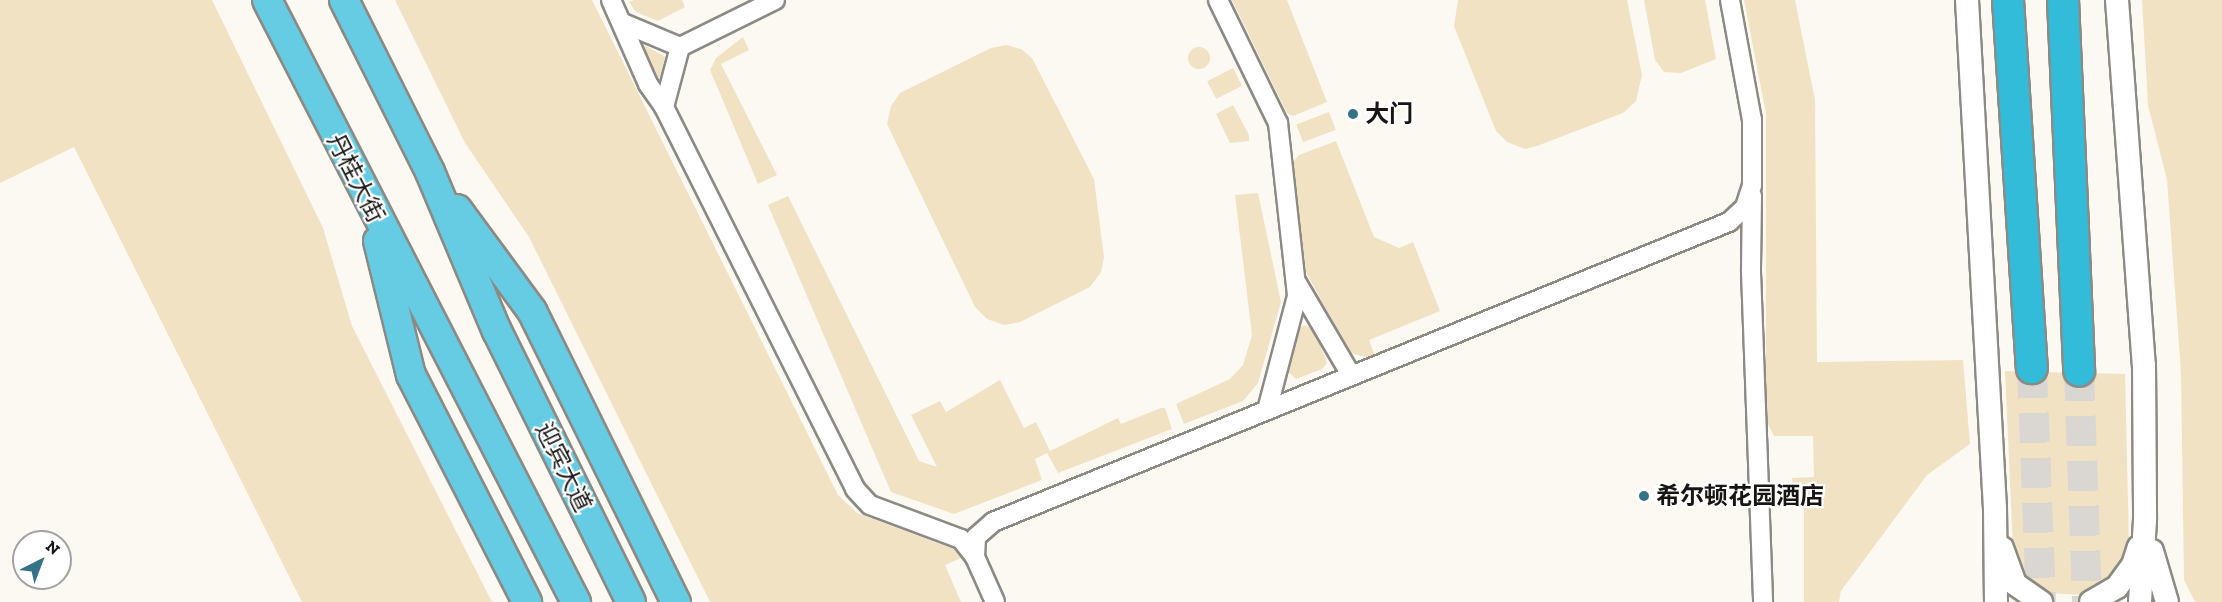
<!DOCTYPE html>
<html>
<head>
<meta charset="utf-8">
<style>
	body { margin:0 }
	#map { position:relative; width:2222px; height:602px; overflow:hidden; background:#fcf9f3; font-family:"Zilla Slab","Noto Sans SC",serif }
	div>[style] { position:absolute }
	.green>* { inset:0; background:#f1e2c4; transform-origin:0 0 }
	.round { border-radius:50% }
	.trunk-tunnel>* { height:30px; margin-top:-15px; transform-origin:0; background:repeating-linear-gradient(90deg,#dad7d2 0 30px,transparent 0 45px) }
	.roads { filter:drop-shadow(2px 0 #8c8a84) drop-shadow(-2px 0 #8c8a84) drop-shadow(0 2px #8c8a84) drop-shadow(0 -2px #8c8a84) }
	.minor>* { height:18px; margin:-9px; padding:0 9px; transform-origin:9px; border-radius:9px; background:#fff }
	.tertiary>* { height:22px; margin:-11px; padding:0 11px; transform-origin:11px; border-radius:11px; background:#fff }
	.primary>* { height:28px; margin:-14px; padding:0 14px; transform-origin:14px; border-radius:14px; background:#66cce3 }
	.trunk>* { height:30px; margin:-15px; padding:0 15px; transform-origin:15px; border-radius:15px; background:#33bbda }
	.dots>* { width:16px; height:16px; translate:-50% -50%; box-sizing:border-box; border:3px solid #fff; border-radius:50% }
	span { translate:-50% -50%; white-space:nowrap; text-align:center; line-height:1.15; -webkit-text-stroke:4.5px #fff; paint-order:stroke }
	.poi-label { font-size:24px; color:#171614; font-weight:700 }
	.left { translate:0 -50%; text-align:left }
	.street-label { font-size:24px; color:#171614 }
	.north { position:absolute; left:12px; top:530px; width:60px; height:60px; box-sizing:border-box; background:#fff; border:2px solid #a2a2a1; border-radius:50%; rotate:42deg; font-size:16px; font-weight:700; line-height:24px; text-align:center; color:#171614 }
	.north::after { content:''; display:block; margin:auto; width:21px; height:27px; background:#337287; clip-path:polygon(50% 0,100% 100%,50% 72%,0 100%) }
</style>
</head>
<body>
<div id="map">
	<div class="green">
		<i style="clip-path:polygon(0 0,212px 0,323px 228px,352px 326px,492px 602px,302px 602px,74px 147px,0 183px)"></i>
		<i style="clip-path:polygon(395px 0,592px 0,838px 495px,857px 513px,956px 550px,961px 558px,945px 565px,961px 602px,710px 602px,529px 237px,465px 143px)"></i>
		<i style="clip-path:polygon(634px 0,682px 0,685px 7px,658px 21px,636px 12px,629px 2px)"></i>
		<i style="clip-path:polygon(1232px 0,1287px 0,1327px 102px,1293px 116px,1287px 113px)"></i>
		<i style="clip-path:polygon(1458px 0,1627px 0,1642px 75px,1636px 101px,1623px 113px,1537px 146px,1525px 149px,1507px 142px,1496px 131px,1454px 26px)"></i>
		<i style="clip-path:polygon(1644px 0,1705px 0,1716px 59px,1681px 73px,1664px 72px,1655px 60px)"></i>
		<i style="clip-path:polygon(1744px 0,1795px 0,1815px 100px,1817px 362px,1963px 360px,1970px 444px,1927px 475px,1841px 591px,1839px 602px,1804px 602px,1804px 497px,1775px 494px,1793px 493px,1792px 478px,1814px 477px,1813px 436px,1774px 436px,1766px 420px,1766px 114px)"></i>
		<i style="clip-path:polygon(2142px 0,2222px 0,2222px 602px,2195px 602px,2184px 580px,2181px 373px,2167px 180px,2148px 105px)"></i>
		<i style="clip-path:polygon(743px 37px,749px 50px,721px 64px,777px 175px,758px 184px,710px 70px,716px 58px)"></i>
		<i style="clip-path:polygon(1006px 45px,1021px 49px,1032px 58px,1094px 179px,1104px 257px,1101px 272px,1090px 287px,1020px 322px,1004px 325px,987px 319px,975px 307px,887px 124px,891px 106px,900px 93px,991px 48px)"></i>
		<i style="clip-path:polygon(646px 46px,665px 57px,660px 77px,655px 78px,642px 49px)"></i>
		<i class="round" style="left:1188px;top:47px;width:22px;height:22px"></i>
		<i style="left:1233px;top:68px;width:20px;height:29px;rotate:63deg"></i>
		<i style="clip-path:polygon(1233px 105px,1249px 135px,1249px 141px,1230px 143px,1216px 114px)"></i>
		<i style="left:1329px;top:112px;width:19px;height:35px;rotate:69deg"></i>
		<i style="clip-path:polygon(1336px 141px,1374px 237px,1399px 248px,1413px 242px,1440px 311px,1369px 340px,1375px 356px,1367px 357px,1353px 354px,1346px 346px,1306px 272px,1293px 162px,1299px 155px)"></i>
		<i style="clip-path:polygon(1258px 193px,1281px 302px,1258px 383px,1243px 401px,1184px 424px,1176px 404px,1230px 379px,1243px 365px,1252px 335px,1235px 195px)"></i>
		<i style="clip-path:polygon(788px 196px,919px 461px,937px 467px,911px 415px,940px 401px,946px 412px,1000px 380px,1024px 428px,1036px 422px,1050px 451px,1118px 418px,1121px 424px,1161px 408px,1165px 408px,1172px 429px,1058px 473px,1047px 453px,1035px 459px,1042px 480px,954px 514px,891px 492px,768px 205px)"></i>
		<i style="clip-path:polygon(1304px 325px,1314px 329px,1327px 363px,1322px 369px,1296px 379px,1286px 370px,1296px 331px)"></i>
		<i style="clip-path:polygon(2005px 371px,2125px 374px,2129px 545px,2125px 559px,2107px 583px,2083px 595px,2046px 593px,2018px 568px,2013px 549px)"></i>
	</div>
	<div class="trunk-tunnel">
		<i style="left:2032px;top:368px;width:234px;rotate:87.8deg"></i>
		<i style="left:2079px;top:371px;width:231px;rotate:88deg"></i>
	</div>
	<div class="roads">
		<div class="minor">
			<i style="left:611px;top:0;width:92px;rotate:66.2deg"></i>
			<i style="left:648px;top:84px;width:28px;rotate:55deg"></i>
			<i style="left:664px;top:107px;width:427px;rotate:63.4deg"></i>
			<i style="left:855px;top:489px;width:22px;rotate:47deg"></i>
			<i style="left:870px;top:505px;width:97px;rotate:20.5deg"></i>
			<i style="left:961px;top:539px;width:23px;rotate:52deg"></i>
			<i style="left:975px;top:557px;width:49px;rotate:66deg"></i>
			<i style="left:1218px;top:0;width:137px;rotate:64deg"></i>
			<i style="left:1278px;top:123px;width:174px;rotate:83.7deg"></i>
			<i style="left:1297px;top:296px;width:118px;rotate:104.7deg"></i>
			<i style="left:623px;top:23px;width:62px;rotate:22.8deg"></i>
			<i style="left:680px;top:47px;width:106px;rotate:-26.3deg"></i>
			<i style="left:664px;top:107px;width:62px;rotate:-75.1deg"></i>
			<i style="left:1752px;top:196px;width:76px;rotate:90.8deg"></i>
			<i style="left:1751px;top:272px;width:330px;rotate:87.9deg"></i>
			<i style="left:1297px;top:283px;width:107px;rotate:59.6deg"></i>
			<i style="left:975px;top:557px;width:20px;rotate:-87deg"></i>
			<i style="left:976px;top:537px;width:23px;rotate:-41deg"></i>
			<i style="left:993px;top:522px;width:795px;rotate:-22.18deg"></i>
			<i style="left:1729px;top:222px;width:22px;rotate:-43deg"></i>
			<i style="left:1745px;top:207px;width:23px;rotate:-72deg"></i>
			<i style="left:1752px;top:185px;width:65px;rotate:-90deg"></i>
			<i style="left:1752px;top:120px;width:122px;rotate:-100.4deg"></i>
		</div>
		<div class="tertiary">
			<i style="left:1967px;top:0;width:509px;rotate:86.85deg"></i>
			<i style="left:1995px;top:508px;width:94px;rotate:89.4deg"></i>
			<i style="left:2117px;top:0;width:366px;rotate:85.8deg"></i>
			<i style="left:2144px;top:365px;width:155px;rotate:89.6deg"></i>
			<i style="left:2145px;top:520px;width:82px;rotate:93.5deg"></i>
			<i style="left:2002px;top:548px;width:38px;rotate:70deg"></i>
			<i style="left:2015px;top:584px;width:32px;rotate:35deg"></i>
			<i style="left:2152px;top:551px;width:53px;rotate:73.6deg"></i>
			<i style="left:2091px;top:602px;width:30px;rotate:-30deg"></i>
			<i style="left:2117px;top:587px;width:27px;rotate:-54deg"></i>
			<i style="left:2133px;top:565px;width:19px;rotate:-72deg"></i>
		</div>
		<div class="primary">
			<i style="left:267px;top:0;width:677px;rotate:62.83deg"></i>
			<i style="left:344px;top:0;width:192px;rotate:63.4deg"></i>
			<i style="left:430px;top:172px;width:173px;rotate:67.2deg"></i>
			<i style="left:497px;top:331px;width:302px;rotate:63.7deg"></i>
			<i style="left:457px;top:209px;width:127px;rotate:53.7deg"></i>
			<i style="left:532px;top:311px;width:325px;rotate:63.7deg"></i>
			<i style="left:378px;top:241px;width:138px;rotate:76.2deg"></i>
			<i style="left:411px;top:375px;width:255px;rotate:62.9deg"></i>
		</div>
		<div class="trunk">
			<i style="left:2008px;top:0;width:369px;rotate:86.3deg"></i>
			<i style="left:2063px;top:0;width:371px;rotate:87.5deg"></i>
		</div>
	</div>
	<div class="dots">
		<i style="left:1353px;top:114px;background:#337287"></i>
		<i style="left:1644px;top:496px;background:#337287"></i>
	</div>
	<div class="poi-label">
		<span class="left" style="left:1365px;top:114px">大门</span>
		<span class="left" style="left:1656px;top:496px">希尔顿花园酒店</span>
	</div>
	<div class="street-label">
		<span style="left:356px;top:178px;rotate:63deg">丹桂大街</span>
		<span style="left:564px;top:467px;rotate:64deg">迎宾大道</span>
	</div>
	<div class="north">N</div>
</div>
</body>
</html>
